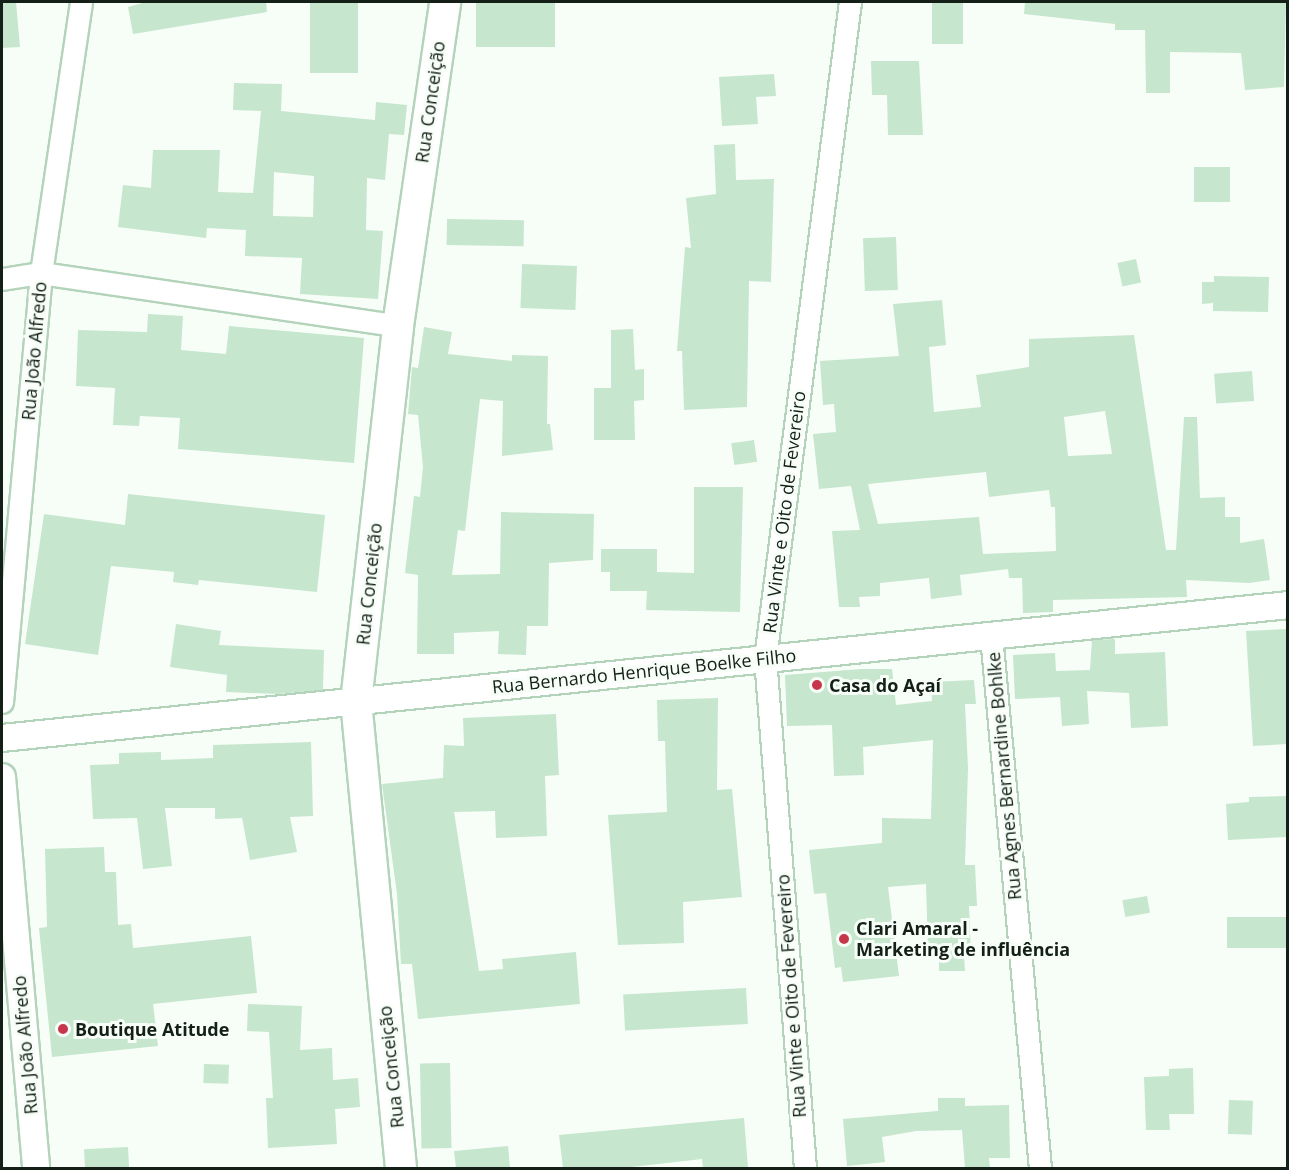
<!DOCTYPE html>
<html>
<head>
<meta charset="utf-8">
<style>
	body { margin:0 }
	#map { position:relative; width:1289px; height:1170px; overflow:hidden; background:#f7fef8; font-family:"Open Sans",sans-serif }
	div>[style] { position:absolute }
	.building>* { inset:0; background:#c6e6cd; transform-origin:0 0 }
	.roads { filter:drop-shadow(2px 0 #b3d3ba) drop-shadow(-2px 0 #b3d3ba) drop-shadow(0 2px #b3d3ba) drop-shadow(0 -2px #b3d3ba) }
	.minor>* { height:21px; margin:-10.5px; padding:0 10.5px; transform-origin:10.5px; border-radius:10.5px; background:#fff }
	.tertiary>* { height:26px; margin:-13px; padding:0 13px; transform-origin:13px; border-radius:13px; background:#fff }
	.secondary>* { height:30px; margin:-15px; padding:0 15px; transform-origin:15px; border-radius:15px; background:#fff }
	.dots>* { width:16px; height:16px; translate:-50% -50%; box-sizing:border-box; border:3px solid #f7fef8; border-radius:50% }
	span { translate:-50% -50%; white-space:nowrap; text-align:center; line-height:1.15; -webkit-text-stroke:6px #f7fef8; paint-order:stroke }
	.street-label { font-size:18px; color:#142017 }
	.poi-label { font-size:18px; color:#142017; font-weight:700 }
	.left { translate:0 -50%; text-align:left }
	.frame { position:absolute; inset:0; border:3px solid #142017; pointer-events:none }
</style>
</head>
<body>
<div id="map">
	<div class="building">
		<i style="clip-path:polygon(2px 2px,16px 2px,20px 47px,2px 48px)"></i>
		<i style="clip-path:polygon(146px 2px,266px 2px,267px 12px,133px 34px,128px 7px)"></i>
		<i style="left:310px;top:2px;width:48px;height:71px"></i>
		<i style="left:476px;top:2px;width:79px;height:45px"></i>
		<i style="left:932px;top:2px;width:31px;height:42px"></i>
		<i style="clip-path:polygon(1025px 2px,1286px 2px,1284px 87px,1245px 90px,1241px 53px,1170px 52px,1170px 93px,1146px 93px,1145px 30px,1115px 30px,1115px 24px,1024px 14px)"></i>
		<i style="clip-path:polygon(871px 61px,919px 61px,923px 135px,888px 135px,887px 95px,872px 95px)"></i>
		<i style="clip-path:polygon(774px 74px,776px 96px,756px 97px,758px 124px,722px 126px,719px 77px)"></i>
		<i style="clip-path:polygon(evenodd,234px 83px,282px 84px,281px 111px,375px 120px,376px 102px,407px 105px,404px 135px,389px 134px,385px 180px,367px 178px,366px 230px,383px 231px,378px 299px,300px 294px,302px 258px,245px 256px,246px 230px,207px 228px,206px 238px,118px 227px,123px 185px,151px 188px,153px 150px,220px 150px,218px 192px,253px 193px,261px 111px,233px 110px,234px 83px,274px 172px,314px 176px,313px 217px,273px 216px,274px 172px)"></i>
		<i style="clip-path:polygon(735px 144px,736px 180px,774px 179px,771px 282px,749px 281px,747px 407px,684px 410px,682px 351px,677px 351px,685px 247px,691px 248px,686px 198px,716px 194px,714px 145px)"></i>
		<i style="left:1194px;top:167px;width:36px;height:35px"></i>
		<i style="left:447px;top:219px;width:77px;height:26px;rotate:1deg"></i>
		<i style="left:896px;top:237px;width:53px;height:33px;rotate:88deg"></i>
		<i style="left:1136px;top:259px;width:24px;height:19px;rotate:78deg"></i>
		<i style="left:522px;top:264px;width:55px;height:44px;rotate:2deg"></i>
		<i style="clip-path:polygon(1214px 276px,1269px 277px,1268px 312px,1213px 311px,1213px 303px,1202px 304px,1202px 282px,1214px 282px)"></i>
		<i style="clip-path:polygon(evenodd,942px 300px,946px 345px,929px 347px,934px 412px,981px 407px,976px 375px,1029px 367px,1029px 339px,1134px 335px,1166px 550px,1176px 550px,1184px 417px,1197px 417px,1200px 498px,1225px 497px,1225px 517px,1240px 517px,1240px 543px,1264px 539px,1270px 580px,1249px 583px,1186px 580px,1187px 597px,1053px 600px,1053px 612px,1023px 613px,1022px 578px,1009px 578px,1008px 569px,960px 575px,962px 595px,931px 599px,929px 578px,880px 583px,880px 596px,859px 597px,860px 607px,839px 607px,832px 531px,860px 530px,851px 486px,819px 489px,813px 434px,836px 432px,834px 404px,823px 405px,820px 361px,899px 356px,893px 304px,942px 300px,1105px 411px,1112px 454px,1068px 456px,1064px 417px,1105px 411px,942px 300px,986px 472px,989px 497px,1049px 490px,1051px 507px,1055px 507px,1056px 551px,983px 554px,979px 517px,878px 524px,868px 484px,986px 472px)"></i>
		<i style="clip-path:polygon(148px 314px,183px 316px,181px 350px,226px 354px,229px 326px,364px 338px,354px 463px,178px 449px,180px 418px,140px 416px,139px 426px,113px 425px,115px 388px,76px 386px,78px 330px,147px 332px)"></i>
		<i style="clip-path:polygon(424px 327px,452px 332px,448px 354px,512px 361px,512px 355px,548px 356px,547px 424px,550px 424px,553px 450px,502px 456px,503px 401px,480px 399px,465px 531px,458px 530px,452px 575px,500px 574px,501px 512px,594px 514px,593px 560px,549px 563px,548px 626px,527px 626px,526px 655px,498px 654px,499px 631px,454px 633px,454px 654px,417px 654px,418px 575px,405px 573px,414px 496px,420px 497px,423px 467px,418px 415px,408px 414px,412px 367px,418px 368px)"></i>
		<i style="clip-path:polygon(633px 329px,635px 370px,644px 369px,644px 400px,634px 401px,635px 440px,594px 440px,594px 388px,611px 388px,611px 330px)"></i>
		<i style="left:1252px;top:371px;width:30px;height:38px;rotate:86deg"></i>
		<i style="left:754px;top:440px;width:22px;height:23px;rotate:82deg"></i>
		<i style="clip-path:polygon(694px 487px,743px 487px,740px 612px,646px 610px,647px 591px,610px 591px,610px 572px,601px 572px,601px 549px,657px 549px,657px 572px,694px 573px)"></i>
		<i style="clip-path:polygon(128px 494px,325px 515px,317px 592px,199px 580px,198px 585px,173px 582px,174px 572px,111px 566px,98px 655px,25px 644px,44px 514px,125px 525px)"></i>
		<i style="clip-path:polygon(176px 624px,221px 631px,219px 645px,324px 650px,323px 690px,278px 694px,226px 692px,227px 675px,170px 667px)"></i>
		<i style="clip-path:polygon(1287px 629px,1287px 744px,1253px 746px,1246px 631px)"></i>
		<i style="clip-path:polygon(1115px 639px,1115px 654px,1165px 652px,1168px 726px,1131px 728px,1129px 693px,1087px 691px,1089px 724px,1062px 726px,1060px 697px,1015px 699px,1013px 655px,1055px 653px,1056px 671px,1090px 670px,1092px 640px)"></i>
		<i style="clip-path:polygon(861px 669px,892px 669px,896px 705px,932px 701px,931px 682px,974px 680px,976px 704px,965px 704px,968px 768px,965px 865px,975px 865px,977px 906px,969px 906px,971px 956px,964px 956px,965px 971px,939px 971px,939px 950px,928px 950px,926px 884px,888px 887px,899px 976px,843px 982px,841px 967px,835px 968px,826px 893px,814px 894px,809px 850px,882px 843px,882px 818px,931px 819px,933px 740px,863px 747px,864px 775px,834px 776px,832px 725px,787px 726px,785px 675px)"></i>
		<i style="clip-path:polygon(718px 698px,717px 790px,732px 789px,742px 897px,683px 902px,684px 943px,618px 945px,608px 815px,667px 812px,665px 741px,658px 741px,657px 700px)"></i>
		<i style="clip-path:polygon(556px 714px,559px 775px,545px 776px,547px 836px,496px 838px,495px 811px,454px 812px,479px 971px,503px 969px,502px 959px,576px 952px,580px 1004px,418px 1019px,412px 964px,401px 964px,397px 894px,382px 784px,443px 778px,444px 745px,464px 746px,463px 718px)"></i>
		<i style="clip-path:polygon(311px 742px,313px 816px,290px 817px,297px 852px,250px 860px,242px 818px,215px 819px,215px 808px,165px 808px,172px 866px,143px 869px,137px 818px,93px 819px,90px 765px,119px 764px,119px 753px,161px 752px,161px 760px,213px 758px,213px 745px)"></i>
		<i style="clip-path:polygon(1287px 796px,1287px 837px,1228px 840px,1226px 804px,1249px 802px,1249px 797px)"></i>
		<i style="clip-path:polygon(104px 847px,105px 872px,116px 872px,118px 925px,131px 924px,133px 948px,251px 936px,257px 993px,153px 1004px,158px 1046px,52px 1057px,39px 928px,47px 927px,45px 849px)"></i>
		<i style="left:1147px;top:896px;width:17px;height:25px;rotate:80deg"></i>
		<i style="left:1287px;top:917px;width:31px;height:60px;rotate:90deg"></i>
		<i style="left:746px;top:988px;width:36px;height:123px;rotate:87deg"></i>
		<i style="clip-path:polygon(248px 1004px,302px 1006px,300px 1050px,332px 1048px,333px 1080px,358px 1078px,360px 1107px,335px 1109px,337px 1144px,268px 1148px,266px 1098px,273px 1098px,269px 1032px,247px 1031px)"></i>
		<i style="left:450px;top:1063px;width:85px;height:30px;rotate:89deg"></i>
		<i style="left:204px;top:1064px;width:25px;height:19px;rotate:2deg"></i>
		<i style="clip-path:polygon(1193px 1068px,1194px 1114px,1169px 1114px,1170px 1130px,1146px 1130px,1144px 1077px,1169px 1076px,1169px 1069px)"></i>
		<i style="clip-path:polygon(938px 1098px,965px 1098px,965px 1106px,1009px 1105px,1010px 1158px,989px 1158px,990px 1168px,965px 1168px,962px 1130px,916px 1131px,882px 1137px,885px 1162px,847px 1166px,843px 1119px,938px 1111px)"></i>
		<i style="left:1229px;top:1100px;width:24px;height:34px;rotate:2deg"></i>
		<i style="clip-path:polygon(744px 1118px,748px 1168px,703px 1168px,702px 1159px,623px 1168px,563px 1168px,559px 1135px)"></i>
		<i style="clip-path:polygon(508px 1146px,510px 1168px,456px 1168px,454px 1151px)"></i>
		<i style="left:128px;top:1147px;width:21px;height:44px;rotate:87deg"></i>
	</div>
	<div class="roads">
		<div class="minor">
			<i style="left:2px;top:279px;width:39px;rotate:-9deg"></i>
			<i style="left:41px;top:273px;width:361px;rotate:8.4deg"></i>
			<i style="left:991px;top:635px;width:535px;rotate:84.75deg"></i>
			<i style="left:2px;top:702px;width:431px;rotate:-84.8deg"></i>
			<i style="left:41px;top:273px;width:274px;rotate:-81.6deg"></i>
			<i style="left:805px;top:1168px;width:512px;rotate:-94.48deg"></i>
			<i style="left:765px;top:658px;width:661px;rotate:-82.62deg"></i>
		</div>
		<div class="tertiary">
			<i style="left:2px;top:738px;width:1293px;rotate:-5.9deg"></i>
			<i style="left:2px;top:777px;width:392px;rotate:85deg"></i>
		</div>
		<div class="secondary">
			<i style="left:401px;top:1168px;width:468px;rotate:-95.5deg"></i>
			<i style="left:356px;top:702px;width:378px;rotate:-83.6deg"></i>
			<i style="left:398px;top:326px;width:327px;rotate:-81.7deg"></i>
		</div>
	</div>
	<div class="dots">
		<i style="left:817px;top:685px;background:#c7374b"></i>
		<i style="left:844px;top:939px;background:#c7374b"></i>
		<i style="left:63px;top:1029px;background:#c7374b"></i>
	</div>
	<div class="street-label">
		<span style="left:430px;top:102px;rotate:-82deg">Rua Conceição</span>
		<span style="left:34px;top:351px;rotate:-85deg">Rua João Alfredo</span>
		<span style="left:784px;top:512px;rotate:-83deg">Rua Vinte e Oito de Fevereiro</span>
		<span style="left:369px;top:584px;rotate:-84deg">Rua Conceição</span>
		<span style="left:644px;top:671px;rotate:-6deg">Rua Bernardo Henrique Boelke Filho</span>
		<span style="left:1004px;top:776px;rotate:-95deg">Rua Agnes Bernardine Bohlke</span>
		<span style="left:791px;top:996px;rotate:-94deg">Rua Vinte e Oito de Fevereiro</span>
		<span style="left:25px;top:1045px;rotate:-95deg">Rua João Alfredo</span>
		<span style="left:391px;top:1067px;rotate:-96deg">Rua Conceição</span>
	</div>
	<div class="poi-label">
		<span class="left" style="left:829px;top:685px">Casa do Açaí</span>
		<span class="left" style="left:856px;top:939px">Clari Amaral -<br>Marketing de influência</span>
		<span class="left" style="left:75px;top:1029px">Boutique Atitude</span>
	</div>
	<div class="frame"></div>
</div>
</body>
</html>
